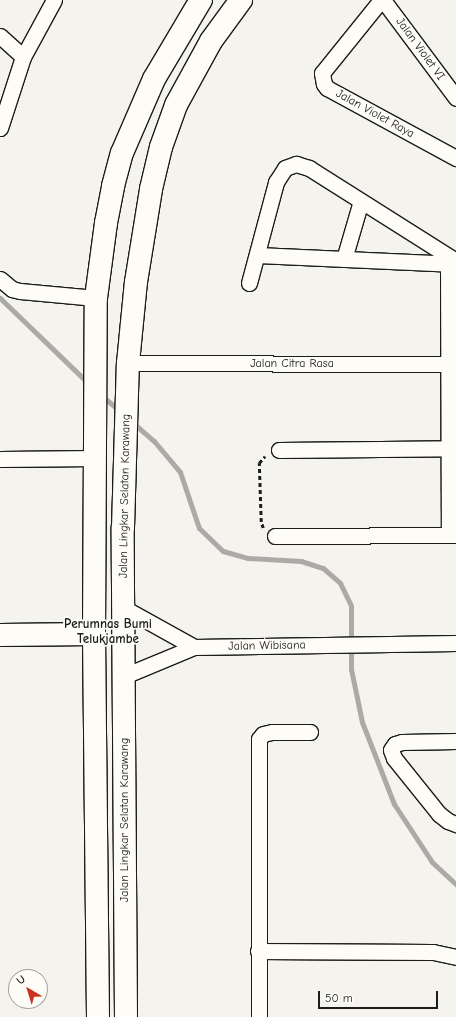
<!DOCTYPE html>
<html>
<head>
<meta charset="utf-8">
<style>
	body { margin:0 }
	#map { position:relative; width:456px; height:1017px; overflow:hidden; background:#f4f3ee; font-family:"Comic Neue",sans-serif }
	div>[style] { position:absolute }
	.stream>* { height:5px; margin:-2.5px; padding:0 2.5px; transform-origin:2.5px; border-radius:2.5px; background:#abaaa6 }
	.path>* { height:2.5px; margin-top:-1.25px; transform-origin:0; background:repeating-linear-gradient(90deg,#1c1c1c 0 4px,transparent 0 7px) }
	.roads { filter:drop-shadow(1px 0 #1c1c1c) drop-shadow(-1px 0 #1c1c1c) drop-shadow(0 1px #1c1c1c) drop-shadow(0 -1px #1c1c1c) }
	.street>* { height:15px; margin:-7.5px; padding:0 7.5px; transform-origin:7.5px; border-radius:7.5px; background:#fdfcf7 }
	.secondary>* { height:22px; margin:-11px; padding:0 11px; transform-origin:11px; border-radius:11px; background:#fdfcf7 }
	.primary>* { height:22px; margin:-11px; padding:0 11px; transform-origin:11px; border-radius:11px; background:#fdfcf7 }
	span { translate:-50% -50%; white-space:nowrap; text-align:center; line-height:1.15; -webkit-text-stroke:3.5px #fdfcf7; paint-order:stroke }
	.street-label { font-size:12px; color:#1c1c1c }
	.neighbourhood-label { font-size:13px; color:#1c1c1c; font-weight:700 }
	.north { position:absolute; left:8px; top:969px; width:40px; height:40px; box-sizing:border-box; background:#fdfcf7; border:1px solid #a3a29f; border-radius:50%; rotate:322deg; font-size:11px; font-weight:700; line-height:16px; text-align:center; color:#1c1c1c }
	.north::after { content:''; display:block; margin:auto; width:14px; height:18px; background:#c8321e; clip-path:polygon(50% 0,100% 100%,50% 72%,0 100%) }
	.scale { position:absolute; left:318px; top:991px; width:120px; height:18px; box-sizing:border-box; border:2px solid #1c1c1c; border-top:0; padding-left:5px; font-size:12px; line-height:14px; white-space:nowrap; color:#1c1c1c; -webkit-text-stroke:3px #fdfcf7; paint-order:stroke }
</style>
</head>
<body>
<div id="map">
	<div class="stream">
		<i style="left:0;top:298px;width:124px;rotate:44deg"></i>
		<i style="left:102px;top:396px;width:23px;rotate:40deg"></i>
		<i style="left:132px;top:422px;width:29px;rotate:41deg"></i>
		<i style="left:154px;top:441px;width:40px;rotate:50deg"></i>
		<i style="left:180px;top:472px;width:59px;rotate:71.3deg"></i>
		<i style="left:199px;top:528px;width:33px;rotate:44deg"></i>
		<i style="left:223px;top:551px;width:26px;rotate:16deg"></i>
		<i style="left:248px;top:558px;width:53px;rotate:3.2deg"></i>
		<i style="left:301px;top:561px;width:23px;rotate:18deg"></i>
		<i style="left:323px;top:568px;width:23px;rotate:41deg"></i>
		<i style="left:340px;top:583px;width:25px;rotate:64deg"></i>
		<i style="left:351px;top:606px;width:63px;rotate:90deg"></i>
		<i style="left:351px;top:669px;width:54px;rotate:78.3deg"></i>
		<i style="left:362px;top:722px;width:88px;rotate:68.7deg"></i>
		<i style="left:394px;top:804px;width:69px;rotate:56.8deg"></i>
		<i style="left:432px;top:862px;width:33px;rotate:43deg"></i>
	</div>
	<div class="path">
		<i style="left:263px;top:528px;width:6px;rotate:-108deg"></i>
		<i style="left:261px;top:522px;width:59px;rotate:-91.9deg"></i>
		<i style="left:259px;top:463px;width:9px;rotate:-49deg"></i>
	</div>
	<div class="roads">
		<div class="street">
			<i style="left:381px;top:0;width:94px;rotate:128.9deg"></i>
			<i style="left:322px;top:73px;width:11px;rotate:80deg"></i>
			<i style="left:324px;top:84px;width:5px;rotate:53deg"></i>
			<i style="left:327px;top:88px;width:147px;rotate:28.5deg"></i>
			<i style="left:383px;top:0;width:122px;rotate:53.3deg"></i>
			<i style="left:0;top:36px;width:31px;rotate:42deg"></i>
			<i style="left:0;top:128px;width:75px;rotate:-72.1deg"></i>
			<i style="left:23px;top:57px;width:65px;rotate:-61.5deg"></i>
			<i style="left:257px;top:255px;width:199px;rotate:2.6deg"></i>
			<i style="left:344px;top:259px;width:60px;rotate:-73.7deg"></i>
			<i style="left:448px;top:265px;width:270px;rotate:89.8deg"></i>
			<i style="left:0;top:279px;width:16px;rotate:40deg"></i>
			<i style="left:12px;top:289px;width:8px;rotate:14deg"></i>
			<i style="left:20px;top:291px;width:76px;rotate:5.3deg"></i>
			<i style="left:249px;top:283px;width:105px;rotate:-75deg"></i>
			<i style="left:276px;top:182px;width:17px;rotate:-57deg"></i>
			<i style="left:285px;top:168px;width:12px;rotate:-20deg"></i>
			<i style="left:296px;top:164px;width:14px;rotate:17deg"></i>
			<i style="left:309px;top:168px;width:174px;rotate:32.3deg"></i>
			<i style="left:128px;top:363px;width:328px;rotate:0.2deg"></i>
			<i style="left:279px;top:450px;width:177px;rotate:-0.6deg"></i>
			<i style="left:0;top:459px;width:96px;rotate:-0.6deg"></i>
			<i style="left:275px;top:536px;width:181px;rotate:-0.3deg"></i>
			<i style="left:124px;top:608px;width:80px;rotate:29.1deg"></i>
			<i style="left:124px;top:676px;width:76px;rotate:-22.5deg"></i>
			<i style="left:194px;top:647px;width:262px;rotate:-0.9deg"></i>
			<i style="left:456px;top:741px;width:54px;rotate:178.9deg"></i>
			<i style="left:402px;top:742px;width:7px;rotate:164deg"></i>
			<i style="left:395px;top:744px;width:7px;rotate:124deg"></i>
			<i style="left:391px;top:750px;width:9px;rotate:69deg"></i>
			<i style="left:394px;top:758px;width:72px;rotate:51.2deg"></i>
			<i style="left:439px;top:814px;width:11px;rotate:38deg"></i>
			<i style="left:448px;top:821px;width:9px;rotate:21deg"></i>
			<i style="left:258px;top:951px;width:175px;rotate:0.3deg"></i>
			<i style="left:433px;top:952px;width:24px;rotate:12deg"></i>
			<i style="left:259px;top:1017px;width:278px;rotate:-90deg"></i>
			<i style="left:259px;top:739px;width:6px;rotate:-51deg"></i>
			<i style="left:263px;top:734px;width:9px;rotate:-13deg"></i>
			<i style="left:272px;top:732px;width:38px"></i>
		</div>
		<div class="secondary">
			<i style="left:0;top:635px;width:94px;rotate:-0.6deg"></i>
		</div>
		<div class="primary">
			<i style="left:98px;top:1017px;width:383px;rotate:-90.6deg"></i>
			<i style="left:94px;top:634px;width:336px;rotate:-89.7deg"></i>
			<i style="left:96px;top:298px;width:76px;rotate:-82.4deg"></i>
			<i style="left:106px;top:223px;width:38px;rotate:-79deg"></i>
			<i style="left:113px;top:186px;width:34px;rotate:-75deg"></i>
			<i style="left:122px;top:153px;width:81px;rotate:-66.6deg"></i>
			<i style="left:154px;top:79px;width:92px;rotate:-59.3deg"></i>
			<i style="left:126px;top:1017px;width:489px;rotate:-90.4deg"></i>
			<i style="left:123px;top:528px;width:165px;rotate:-88.3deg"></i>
			<i style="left:128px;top:363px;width:81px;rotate:-84.4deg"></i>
			<i style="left:136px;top:282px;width:94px;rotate:-80.8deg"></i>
			<i style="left:151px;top:189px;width:43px;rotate:-76.6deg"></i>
			<i style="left:161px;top:147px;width:45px;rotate:-70.3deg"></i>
			<i style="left:176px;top:105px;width:73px;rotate:-61.3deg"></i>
			<i style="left:211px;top:41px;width:51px;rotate:-53.8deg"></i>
		</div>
	</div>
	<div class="street-label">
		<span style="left:420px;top:49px;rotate:54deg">Jalan Violet VI</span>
		<span style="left:375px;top:114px;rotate:29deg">Jalan Violet Raya</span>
		<span style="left:292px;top:364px">Jalan Citra Rasa</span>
		<span style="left:125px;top:496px;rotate:-89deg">Jalan Lingkar Selatan Karawang</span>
		<span style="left:267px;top:646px;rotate:-1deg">Jalan Wibisana</span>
		<span style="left:125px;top:820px;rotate:-90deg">Jalan Lingkar Selatan Karawang</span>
	</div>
	<div class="neighbourhood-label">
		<span style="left:108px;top:632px">Perumnas Bumi<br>Telukjambe</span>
	</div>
	<div class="north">U</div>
	<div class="scale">50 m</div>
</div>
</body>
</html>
